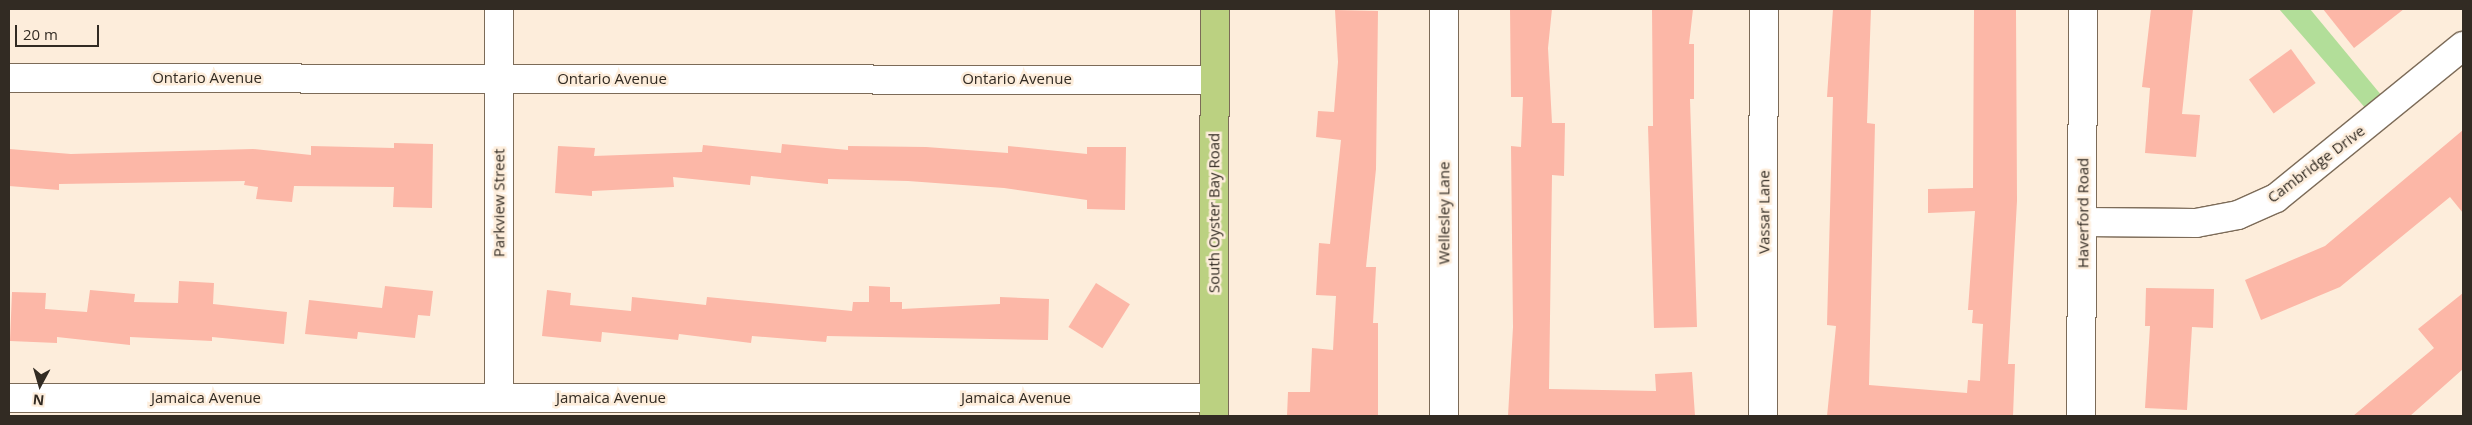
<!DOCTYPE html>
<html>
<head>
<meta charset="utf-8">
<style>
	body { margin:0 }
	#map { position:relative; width:2472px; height:425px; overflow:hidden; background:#fdeddb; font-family:"Open Sans",sans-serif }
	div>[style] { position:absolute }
	.green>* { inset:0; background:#b2de99 }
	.building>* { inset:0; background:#fcb7a7; transform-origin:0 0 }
	.roads { filter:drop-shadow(1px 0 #7c6b58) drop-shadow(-1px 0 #7c6b58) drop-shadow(0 1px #7c6b58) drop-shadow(0 -1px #7c6b58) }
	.minor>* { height:28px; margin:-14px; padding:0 14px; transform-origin:14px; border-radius:14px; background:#fff }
	.major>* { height:28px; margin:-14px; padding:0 14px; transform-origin:14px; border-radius:14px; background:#bbd181 }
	span { translate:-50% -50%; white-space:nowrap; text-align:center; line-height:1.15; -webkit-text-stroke:5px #fdeddb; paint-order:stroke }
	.street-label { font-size:15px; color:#322b23 }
	.frame { position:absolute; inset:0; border:10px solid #322b23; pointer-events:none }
	.north { position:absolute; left:15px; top:360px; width:50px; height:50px; -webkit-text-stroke:4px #fdeddb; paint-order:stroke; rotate:186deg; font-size:14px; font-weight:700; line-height:20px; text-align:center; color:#322b23 }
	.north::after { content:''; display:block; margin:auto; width:18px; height:22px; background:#322b23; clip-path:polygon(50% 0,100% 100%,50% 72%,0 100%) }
	.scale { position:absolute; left:15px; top:25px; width:84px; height:22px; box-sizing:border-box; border:2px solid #322b23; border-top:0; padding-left:6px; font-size:15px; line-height:18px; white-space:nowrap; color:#322b23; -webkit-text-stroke:4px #fdeddb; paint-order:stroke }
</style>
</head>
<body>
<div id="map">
	<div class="green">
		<i style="clip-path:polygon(2279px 9px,2310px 9px,2382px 96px,2367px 110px)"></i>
	</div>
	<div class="building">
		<i style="clip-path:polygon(1510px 9px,1552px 9px,1548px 48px,1552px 123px,1565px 123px,1564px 176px,1552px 175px,1549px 389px,1656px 391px,1655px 374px,1692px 372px,1695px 416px,1508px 416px,1513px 327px,1511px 146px,1521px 147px,1523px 97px,1511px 97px)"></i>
		<i style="clip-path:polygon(1652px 9px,1693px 9px,1689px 44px,1694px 44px,1694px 99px,1690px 99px,1697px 327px,1654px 328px,1648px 126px,1653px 126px)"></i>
		<i style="clip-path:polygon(1833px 9px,1871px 9px,1867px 123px,1875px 124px,1869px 385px,1967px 393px,1968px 380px,1980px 381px,1983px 324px,1972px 323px,1973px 310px,1968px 310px,1975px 211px,1928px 213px,1928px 189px,1973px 188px,1974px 9px,2016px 9px,2017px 201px,2008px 364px,2015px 364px,2013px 416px,1827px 416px,1836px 326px,1827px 325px,1833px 97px,1827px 97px)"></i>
		<i style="clip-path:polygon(2151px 9px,2193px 9px,2182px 114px,2200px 115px,2196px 157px,2145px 153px,2150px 88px,2142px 87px)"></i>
		<i style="clip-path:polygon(2323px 9px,2404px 9px,2354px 48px)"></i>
		<i style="clip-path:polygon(1335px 10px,1378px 11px,1376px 169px,1366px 267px,1376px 267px,1373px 323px,1378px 323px,1378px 416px,1287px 416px,1288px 392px,1310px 392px,1312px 348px,1333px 350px,1336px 296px,1316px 295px,1319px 243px,1330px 244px,1341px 140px,1316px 137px,1318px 111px,1334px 112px,1338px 62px)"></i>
		<i style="left:2291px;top:49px;width:42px;height:52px;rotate:54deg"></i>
		<i style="clip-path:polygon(2463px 130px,2463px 213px,2450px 197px,2340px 287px,2261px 320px,2245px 280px,2325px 246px)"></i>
		<i style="clip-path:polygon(394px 143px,433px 144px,432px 208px,393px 207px,394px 187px,294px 186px,292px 202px,256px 199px,258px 187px,244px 185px,245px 181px,59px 184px,59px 190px,9px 186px,9px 149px,71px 154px,253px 149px,311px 155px,311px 146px,394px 148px)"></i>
		<i style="clip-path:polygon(782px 144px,848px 150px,848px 146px,926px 147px,1008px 153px,1008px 146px,1087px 154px,1087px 147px,1126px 147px,1125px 210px,1087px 209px,1087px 200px,1004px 188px,908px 181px,828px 179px,828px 184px,751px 176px,750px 185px,673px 177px,674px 187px,592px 191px,592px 196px,555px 193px,558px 146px,595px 148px,594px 156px,702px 152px,703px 145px,781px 153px)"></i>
		<i style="clip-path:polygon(179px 281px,214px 283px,213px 304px,287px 312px,284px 344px,212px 337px,212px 341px,130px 337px,130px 345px,57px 337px,57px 343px,10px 341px,12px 292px,46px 293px,45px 309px,87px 312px,90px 290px,135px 294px,134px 302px,178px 303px)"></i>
		<i style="left:1096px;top:283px;width:40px;height:52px;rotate:32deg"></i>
		<i style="clip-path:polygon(385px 286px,433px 291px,430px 316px,418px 315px,415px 338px,358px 332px,357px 339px,305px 334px,309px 300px,382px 308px)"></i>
		<i style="clip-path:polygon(869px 286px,890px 287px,890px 302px,902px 302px,902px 309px,1000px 304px,1000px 297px,1049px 299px,1048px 340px,827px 336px,826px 342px,752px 336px,751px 343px,679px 334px,678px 340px,602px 332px,601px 342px,542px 336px,547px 290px,571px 293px,570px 305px,631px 311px,632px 297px,706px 305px,707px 297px,852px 311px,853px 302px,869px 302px)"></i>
		<i style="clip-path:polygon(2146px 288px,2214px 289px,2213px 328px,2192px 327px,2187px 410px,2145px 408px,2150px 326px,2145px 326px)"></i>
		<i style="clip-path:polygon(2463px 293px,2463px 369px,2410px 416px,2353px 416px,2434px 348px,2418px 329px)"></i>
	</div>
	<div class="roads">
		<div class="minor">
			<i style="left:499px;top:9px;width:389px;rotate:90deg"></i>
			<i style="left:9px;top:78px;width:1205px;rotate:0.1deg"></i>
			<i style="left:2083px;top:222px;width:113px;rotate:0.5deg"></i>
			<i style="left:2196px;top:223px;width:43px;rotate:-10.8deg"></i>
			<i style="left:2238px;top:215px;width:42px;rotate:-24.1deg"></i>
			<i style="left:2276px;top:198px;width:241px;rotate:-39.1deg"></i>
			<i style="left:9px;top:398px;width:1205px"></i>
			<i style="left:1444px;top:416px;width:407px;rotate:-90deg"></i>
			<i style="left:1763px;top:416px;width:407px;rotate:-89.9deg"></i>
			<i style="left:2081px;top:416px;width:407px;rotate:-89.7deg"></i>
		</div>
		<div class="major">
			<i style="left:1214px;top:416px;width:407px;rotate:-89.9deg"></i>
		</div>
	</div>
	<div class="street-label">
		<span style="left:207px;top:78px">Ontario Avenue</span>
		<span style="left:612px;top:79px">Ontario Avenue</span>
		<span style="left:1017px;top:79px">Ontario Avenue</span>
		<span style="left:2316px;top:164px;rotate:-37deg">Cambridge Drive</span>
		<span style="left:499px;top:203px;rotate:-90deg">Parkview Street</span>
		<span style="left:1764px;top:212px;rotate:-90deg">Vassar Lane</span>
		<span style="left:1214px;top:213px;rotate:-90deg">South Oyster Bay Road</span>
		<span style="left:1444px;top:213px;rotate:-90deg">Wellesley Lane</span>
		<span style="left:2083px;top:213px;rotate:-90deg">Haverford Road</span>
		<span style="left:206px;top:398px">Jamaica Avenue</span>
		<span style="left:611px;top:398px">Jamaica Avenue</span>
		<span style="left:1016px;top:398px">Jamaica Avenue</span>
	</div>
	<div class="frame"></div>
	<div class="north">N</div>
	<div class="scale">20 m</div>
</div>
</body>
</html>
